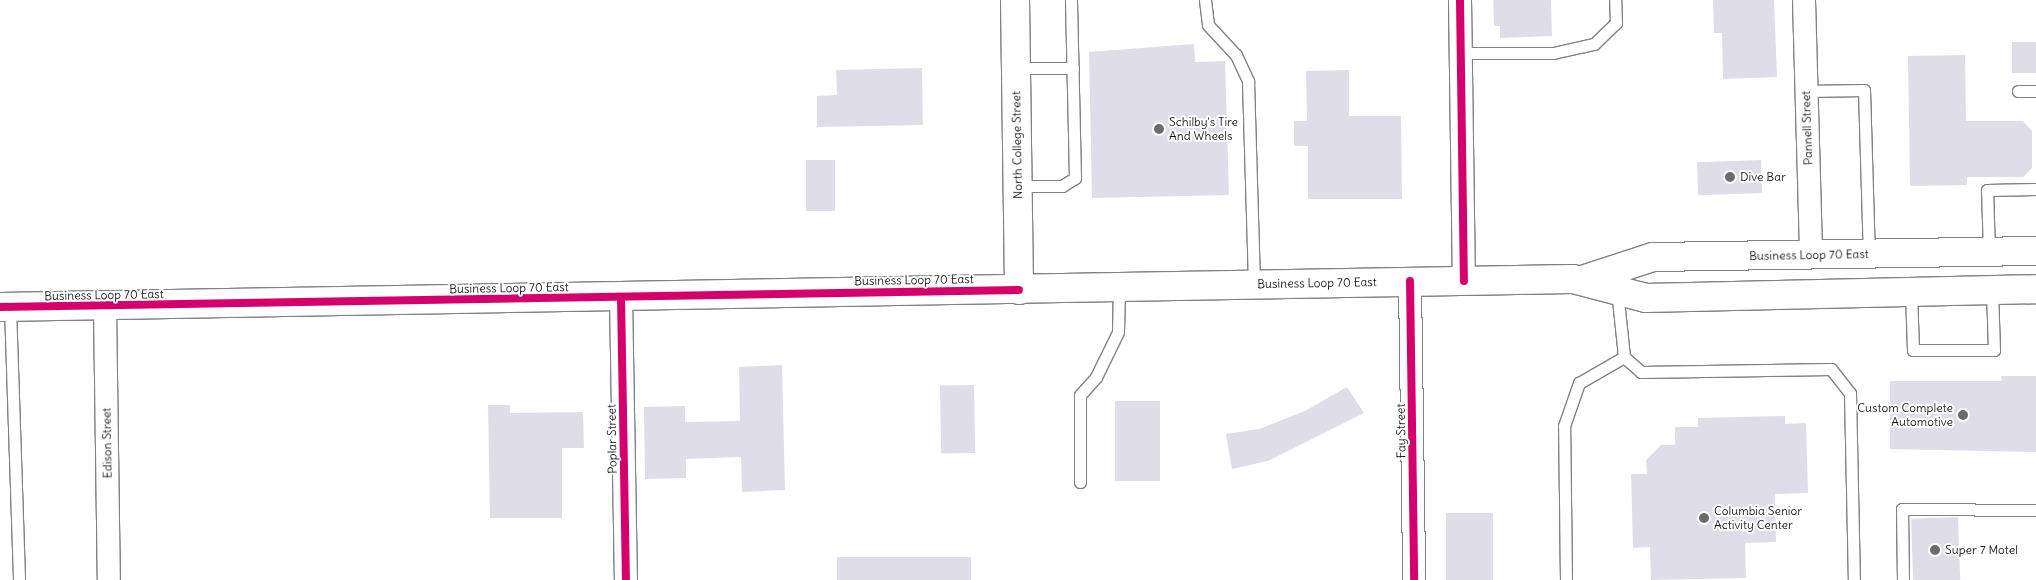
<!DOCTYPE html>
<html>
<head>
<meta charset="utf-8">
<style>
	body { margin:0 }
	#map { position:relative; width:2036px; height:580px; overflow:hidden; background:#fff; font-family:Delius,sans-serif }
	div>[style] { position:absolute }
	.building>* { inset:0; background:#dfdee8; transform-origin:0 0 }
	.roads { filter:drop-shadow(1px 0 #828282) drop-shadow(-1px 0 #828282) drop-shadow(0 1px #828282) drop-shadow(0 -1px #828282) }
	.lane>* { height:11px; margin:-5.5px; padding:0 5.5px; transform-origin:5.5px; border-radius:5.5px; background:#fff }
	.street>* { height:22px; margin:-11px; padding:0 11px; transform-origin:11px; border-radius:11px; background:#fff }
	.secondary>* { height:28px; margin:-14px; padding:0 14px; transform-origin:14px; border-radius:14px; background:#fff }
	.primary>* { height:28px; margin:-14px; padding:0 14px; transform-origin:14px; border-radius:14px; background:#fff }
	.cycleway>* { height:8px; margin:-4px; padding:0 4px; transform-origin:4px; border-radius:4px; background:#d6006c }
	.dots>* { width:14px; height:14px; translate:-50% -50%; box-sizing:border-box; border:2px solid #fff; border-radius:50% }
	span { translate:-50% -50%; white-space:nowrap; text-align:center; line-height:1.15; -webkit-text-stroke:4px #fff; paint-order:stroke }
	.poi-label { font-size:12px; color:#1c1c1c }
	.left { translate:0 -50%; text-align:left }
	.right { translate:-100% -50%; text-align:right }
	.street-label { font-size:12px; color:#1c1c1c }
</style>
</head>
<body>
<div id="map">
	<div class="building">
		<i style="clip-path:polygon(1493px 0,1551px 0,1552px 36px,1500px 38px,1500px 26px,1494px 26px)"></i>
		<i style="clip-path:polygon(1713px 0,1774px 0,1777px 77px,1723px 79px,1722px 33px,1714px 33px)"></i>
		<i style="left:2036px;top:42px;width:31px;height:24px;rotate:90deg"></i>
		<i style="clip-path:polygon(1194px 44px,1195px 62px,1225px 61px,1229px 195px,1092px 198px,1089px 52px)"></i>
		<i style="clip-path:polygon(1965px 55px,1966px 121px,2023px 121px,2032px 131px,2032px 168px,2023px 177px,1967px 177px,1967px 185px,1910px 186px,1908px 56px)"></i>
		<i style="clip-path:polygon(922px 68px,923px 125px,817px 127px,817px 96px,837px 95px,836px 70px)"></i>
		<i style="clip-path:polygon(1349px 70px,1349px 116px,1401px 116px,1402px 199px,1308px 199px,1308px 146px,1294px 146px,1294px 121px,1307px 121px,1306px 71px)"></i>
		<i style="left:806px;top:160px;width:29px;height:51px"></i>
		<i style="left:1761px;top:160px;width:33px;height:64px;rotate:88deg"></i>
		<i style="clip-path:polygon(782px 365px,785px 490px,742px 492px,741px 457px,686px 459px,686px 478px,645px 479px,644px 407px,685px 406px,685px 422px,740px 421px,739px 367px)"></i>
		<i style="clip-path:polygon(2001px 376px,2036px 376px,2036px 452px,1890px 449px,1890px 381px,2002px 381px)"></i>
		<i style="left:974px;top:385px;width:68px;height:34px;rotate:89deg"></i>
		<i style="clip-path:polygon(1347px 387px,1364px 413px,1268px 461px,1232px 469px,1226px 434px,1259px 429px,1305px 411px)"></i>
		<i style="left:1115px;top:401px;width:45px;height:80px"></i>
		<i style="clip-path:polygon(488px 405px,510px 405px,510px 413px,583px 412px,584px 448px,562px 448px,562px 518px,490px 518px)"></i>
		<i style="clip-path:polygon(1785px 416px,1785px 424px,1806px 423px,1808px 493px,1775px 494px,1776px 542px,1745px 543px,1746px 578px,1651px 580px,1650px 547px,1633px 548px,1631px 474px,1647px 474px,1646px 460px,1661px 445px,1675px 445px,1675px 427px,1698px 427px,1698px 418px)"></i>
		<i style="left:1446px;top:513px;width:47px;height:67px"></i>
		<i style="left:1958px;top:517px;width:63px;height:47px;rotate:88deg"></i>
		<i style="left:971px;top:557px;width:23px;height:134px;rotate:90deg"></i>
	</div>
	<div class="roads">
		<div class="lane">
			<i style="left:1205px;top:0;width:25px;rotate:83deg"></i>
			<i style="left:1208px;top:25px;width:41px;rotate:47deg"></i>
			<i style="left:1236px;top:55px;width:29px;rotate:65deg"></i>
			<i style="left:1248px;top:81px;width:203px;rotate:88.3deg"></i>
			<i style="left:1460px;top:53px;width:93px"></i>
			<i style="left:1553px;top:53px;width:42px;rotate:-12.4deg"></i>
			<i style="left:1594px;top:44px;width:30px;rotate:-44deg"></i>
			<i style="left:1616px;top:23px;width:23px;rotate:-92deg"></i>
			<i style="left:1015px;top:68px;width:58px"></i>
			<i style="left:1806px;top:91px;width:58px;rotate:-1deg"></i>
			<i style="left:1864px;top:90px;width:164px;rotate:88.3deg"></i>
			<i style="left:2018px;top:91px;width:18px"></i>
			<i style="left:1017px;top:186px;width:45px"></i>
			<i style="left:1062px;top:186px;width:15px;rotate:-32deg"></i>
			<i style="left:1075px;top:178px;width:178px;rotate:-91.3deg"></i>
			<i style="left:1989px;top:252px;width:62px;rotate:-91.8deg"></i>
			<i style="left:1987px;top:190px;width:49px;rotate:-1.2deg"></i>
			<i style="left:1617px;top:290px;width:67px;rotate:84deg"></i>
			<i style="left:1624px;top:357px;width:23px;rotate:41deg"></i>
			<i style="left:1641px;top:372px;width:190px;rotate:-0.9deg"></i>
			<i style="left:1831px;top:369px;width:31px;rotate:52deg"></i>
			<i style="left:1850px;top:393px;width:187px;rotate:88.8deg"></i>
			<i style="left:1911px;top:292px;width:58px;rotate:88deg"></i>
			<i style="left:1913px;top:350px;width:81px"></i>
			<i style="left:1994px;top:350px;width:60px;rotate:-91.9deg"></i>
			<i style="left:10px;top:307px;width:273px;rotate:88.1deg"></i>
			<i style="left:1080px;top:482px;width:87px;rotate:-90deg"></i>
			<i style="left:1080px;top:395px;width:24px;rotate:-48deg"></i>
			<i style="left:1096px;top:377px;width:50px;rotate:-63.9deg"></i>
			<i style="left:1118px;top:332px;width:45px;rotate:-88.7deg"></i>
			<i style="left:1566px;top:580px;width:154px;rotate:-90.7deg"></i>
			<i style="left:1564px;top:426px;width:46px;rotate:-70.8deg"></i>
			<i style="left:1579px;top:383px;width:52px;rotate:-30deg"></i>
			<i style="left:1903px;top:580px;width:71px;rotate:-90.8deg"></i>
			<i style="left:1902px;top:509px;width:134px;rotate:0.4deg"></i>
		</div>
		<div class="street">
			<i style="left:1460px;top:0;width:281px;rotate:89.2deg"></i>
			<i style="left:1804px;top:0;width:255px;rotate:88.4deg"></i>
			<i style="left:1410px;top:281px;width:299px;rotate:89.2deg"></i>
			<i style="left:621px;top:297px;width:283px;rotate:89deg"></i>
			<i style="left:105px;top:306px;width:274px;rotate:89.2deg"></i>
		</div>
		<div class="secondary">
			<i style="left:1015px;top:0;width:290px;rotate:89.2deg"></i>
		</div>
		<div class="primary">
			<i style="left:1585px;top:279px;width:71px;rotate:-17.9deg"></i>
			<i style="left:1653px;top:257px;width:383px;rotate:-0.9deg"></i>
			<i style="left:0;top:307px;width:1573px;rotate:-1.02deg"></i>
			<i style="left:1573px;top:279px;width:75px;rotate:14.6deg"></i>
			<i style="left:1646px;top:298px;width:390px;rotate:-1.3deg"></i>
		</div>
	</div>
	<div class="cycleway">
		<i style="left:1460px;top:0;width:281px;rotate:89.2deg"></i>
		<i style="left:1410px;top:281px;width:299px;rotate:89.2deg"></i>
		<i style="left:621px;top:297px;width:283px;rotate:89deg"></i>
		<i style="left:0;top:307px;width:1019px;rotate:-0.96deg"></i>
	</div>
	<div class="dots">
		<i style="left:1159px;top:129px;background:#6b6b6b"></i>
		<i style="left:1730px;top:177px;background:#6b6b6b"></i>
		<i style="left:1963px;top:415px;background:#6b6b6b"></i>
		<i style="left:1704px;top:518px;background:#6b6b6b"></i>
		<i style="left:1935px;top:550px;background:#6b6b6b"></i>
	</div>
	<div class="poi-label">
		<span class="left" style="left:1169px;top:129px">Schilby's Tire<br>And Wheels</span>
		<span class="left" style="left:1740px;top:177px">Dive Bar</span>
		<span class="right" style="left:1953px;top:415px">Custom Complete<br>Automotive</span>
		<span class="left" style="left:1714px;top:518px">Columbia Senior<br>Activity Center</span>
		<span class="left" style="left:1945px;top:550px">Super 7 Motel</span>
	</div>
	<div class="street-label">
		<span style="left:1807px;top:128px;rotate:-92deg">Pannell Street</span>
		<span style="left:1017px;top:145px;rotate:-91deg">North College Street</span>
		<span style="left:1809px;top:255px;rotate:-1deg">Business Loop 70 East</span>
		<span style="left:914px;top:280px;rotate:-1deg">Business Loop 70 East</span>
		<span style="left:1317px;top:283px;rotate:-1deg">Business Loop 70 East</span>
		<span style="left:509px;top:288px;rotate:-1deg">Business Loop 70 East</span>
		<span style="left:104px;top:295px;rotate:-1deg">Business Loop 70 East</span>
		<span style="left:1401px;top:431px;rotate:-91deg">Fay Street</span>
		<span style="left:612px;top:439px;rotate:-91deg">Poplar Street</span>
		<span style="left:107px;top:443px;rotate:-91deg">Edison Street</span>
	</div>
</div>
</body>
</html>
